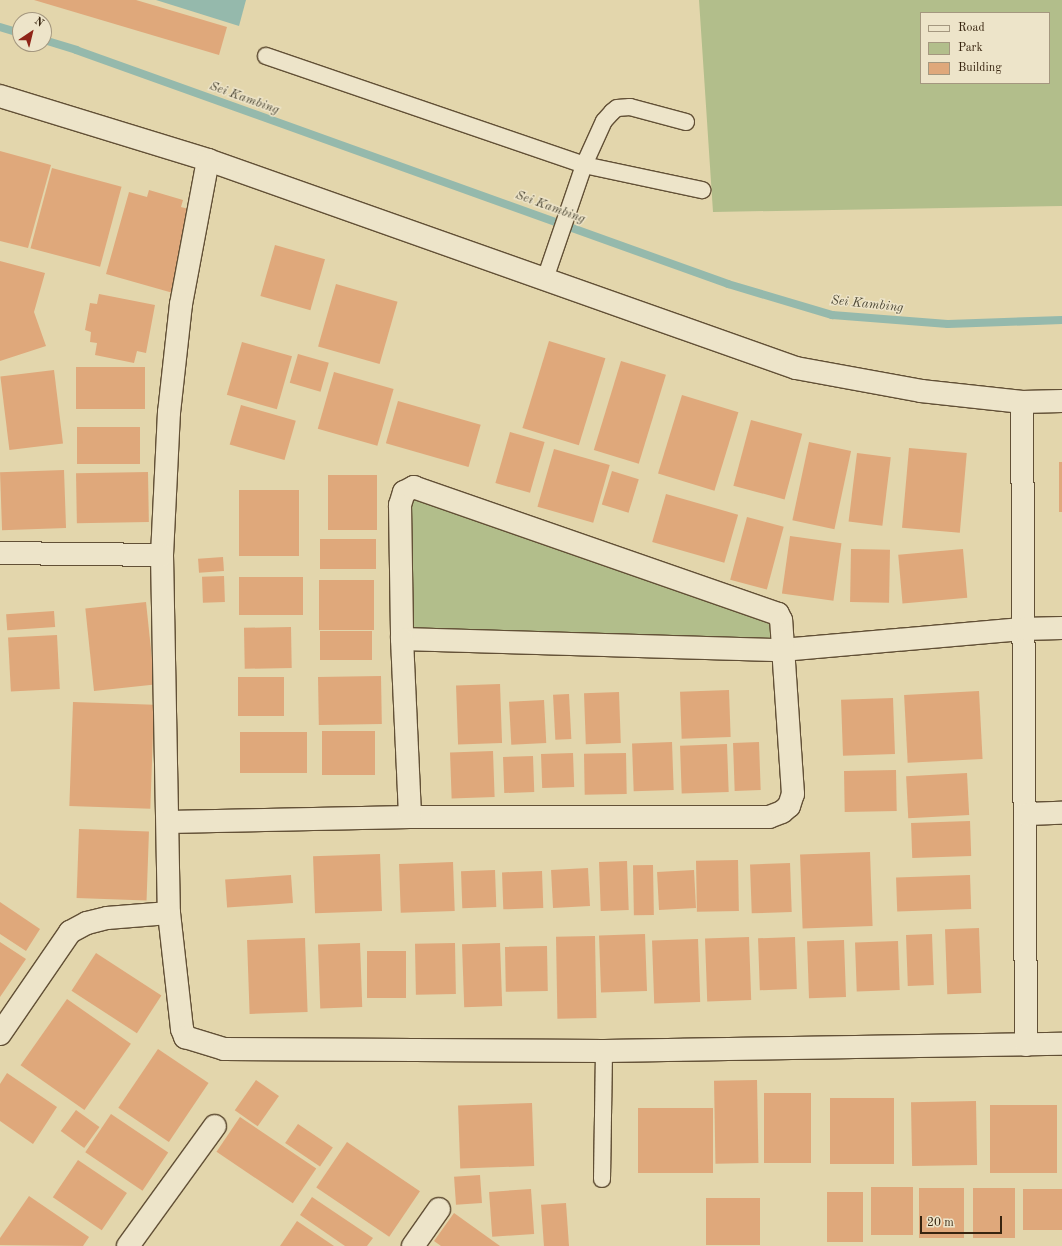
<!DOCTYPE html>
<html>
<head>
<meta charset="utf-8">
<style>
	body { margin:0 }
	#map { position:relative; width:1062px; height:1246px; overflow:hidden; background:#e3d6ac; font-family:"Old Standard TT",serif }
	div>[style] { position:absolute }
	.green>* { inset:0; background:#b2be8b }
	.water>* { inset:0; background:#95b9ac }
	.stream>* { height:8px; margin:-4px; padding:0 4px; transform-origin:4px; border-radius:4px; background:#95b9ac }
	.building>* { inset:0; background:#dfa87b; transform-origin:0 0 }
	.roads { filter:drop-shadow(1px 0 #625036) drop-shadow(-1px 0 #625036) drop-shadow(0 1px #625036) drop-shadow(0 -1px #625036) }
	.service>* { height:16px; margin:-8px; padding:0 8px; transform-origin:8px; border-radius:8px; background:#ede4c9 }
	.minor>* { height:22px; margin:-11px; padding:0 11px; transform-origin:11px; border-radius:11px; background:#ede4c9 }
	span { translate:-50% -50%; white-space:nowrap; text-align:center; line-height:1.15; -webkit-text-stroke:3px #ede4c9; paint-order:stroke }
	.water-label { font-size:13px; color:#4e4936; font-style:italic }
	.legend { position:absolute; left:920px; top:12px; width:130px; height:72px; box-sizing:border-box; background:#ede4c9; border:1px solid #a4977f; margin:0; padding:5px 7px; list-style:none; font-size:12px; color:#37240f }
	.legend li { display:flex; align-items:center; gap:8px; height:20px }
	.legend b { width:20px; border:1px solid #a4977f }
	.north { position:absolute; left:12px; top:12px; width:40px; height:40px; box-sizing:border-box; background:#ede4c9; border:1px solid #a4977f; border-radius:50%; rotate:35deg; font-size:11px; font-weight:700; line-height:16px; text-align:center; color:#37240f }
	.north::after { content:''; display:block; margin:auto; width:14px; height:18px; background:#8f2418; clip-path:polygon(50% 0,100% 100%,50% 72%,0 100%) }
	.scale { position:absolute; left:920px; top:1216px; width:82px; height:18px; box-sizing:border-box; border:2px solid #37240f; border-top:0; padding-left:5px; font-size:12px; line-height:14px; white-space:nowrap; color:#37240f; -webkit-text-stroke:3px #ede4c9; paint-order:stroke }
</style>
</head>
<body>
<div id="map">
	<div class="green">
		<i style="clip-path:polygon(evenodd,699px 0,1062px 0,1062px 206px,713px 212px,699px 0,921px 13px,1049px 13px,1049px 83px,921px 83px,921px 13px)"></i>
		<i style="clip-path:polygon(409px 492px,779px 622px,780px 648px,409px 633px)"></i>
	</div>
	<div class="water">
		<i style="clip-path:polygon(156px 0,246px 0,239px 26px)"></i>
	</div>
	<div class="stream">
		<i style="left:0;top:27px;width:21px;rotate:17deg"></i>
		<i style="left:44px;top:40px;width:34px;rotate:17deg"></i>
		<i style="left:76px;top:50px;width:693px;rotate:19.74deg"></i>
		<i style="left:728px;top:284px;width:109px;rotate:16.6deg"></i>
		<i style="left:832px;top:315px;width:116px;rotate:4.4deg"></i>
		<i style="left:948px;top:324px;width:114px;rotate:-2deg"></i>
	</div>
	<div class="building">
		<i style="clip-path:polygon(34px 0,136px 0,227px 27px,219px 55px)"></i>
		<i style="clip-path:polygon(0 151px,51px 165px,28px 248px,0 241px)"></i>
		<i style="left:52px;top:168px;width:72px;height:83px;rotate:15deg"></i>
		<i style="clip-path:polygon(149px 190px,183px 200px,181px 207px,196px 211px,173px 293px,106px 274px,129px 192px,147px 197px)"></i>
		<i style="left:275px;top:245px;width:52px;height:53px;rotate:16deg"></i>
		<i style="clip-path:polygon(0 261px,45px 273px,34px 312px,46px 346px,0 361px)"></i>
		<i style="left:336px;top:284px;width:64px;height:65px;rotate:16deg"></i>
		<i style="clip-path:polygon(99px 294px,155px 305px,146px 353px,137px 351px,134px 363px,95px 355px,97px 343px,90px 342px,91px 332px,85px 330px,90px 303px,97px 304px)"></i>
		<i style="left:549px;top:341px;width:59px;height:91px;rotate:17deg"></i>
		<i style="left:242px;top:342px;width:52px;height:55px;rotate:16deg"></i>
		<i style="left:298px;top:354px;width:32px;height:30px;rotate:16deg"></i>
		<i style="left:621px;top:361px;width:47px;height:93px;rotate:17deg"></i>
		<i style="left:76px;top:367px;width:69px;height:42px"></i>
		<i style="left:54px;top:370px;width:74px;height:54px;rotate:83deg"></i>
		<i style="left:334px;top:372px;width:62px;height:59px;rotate:16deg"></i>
		<i style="left:682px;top:395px;width:59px;height:82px;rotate:17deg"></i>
		<i style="left:398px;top:401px;width:86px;height:44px;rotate:16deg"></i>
		<i style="left:241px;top:405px;width:57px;height:41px;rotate:16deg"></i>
		<i style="left:751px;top:420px;width:53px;height:68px;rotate:15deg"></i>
		<i style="left:77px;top:427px;width:63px;height:37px"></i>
		<i style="left:510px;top:432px;width:36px;height:53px;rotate:16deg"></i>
		<i style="left:809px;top:442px;width:43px;height:80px;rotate:12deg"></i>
		<i style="left:909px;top:448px;width:58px;height:80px;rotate:5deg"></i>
		<i style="left:554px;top:449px;width:58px;height:60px;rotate:16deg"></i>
		<i style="left:857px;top:453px;width:34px;height:69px;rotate:7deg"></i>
		<i style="left:1059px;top:462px;width:3px;height:50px"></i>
		<i style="left:64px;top:470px;width:58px;height:64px;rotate:88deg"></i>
		<i style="left:612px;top:471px;width:28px;height:35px;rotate:17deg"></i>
		<i style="left:148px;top:472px;width:50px;height:72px;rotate:89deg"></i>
		<i style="left:377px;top:475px;width:55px;height:49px;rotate:90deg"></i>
		<i style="left:239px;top:490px;width:60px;height:66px"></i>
		<i style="left:666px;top:494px;width:75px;height:50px;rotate:16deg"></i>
		<i style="left:747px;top:517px;width:38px;height:65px;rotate:15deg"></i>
		<i style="left:790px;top:536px;width:52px;height:58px;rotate:8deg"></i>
		<i style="left:320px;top:539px;width:56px;height:30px"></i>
		<i style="left:851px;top:549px;width:39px;height:53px;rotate:1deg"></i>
		<i style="left:963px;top:549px;width:49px;height:65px;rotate:85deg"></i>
		<i style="left:223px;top:557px;width:14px;height:25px;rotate:86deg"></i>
		<i style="left:224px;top:576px;width:26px;height:22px;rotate:88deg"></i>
		<i style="left:239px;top:577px;width:64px;height:38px"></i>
		<i style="left:319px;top:580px;width:55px;height:50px"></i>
		<i style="left:146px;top:602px;width:83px;height:61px;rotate:84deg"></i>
		<i style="left:54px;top:611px;width:16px;height:48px;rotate:86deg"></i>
		<i style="left:291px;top:627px;width:41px;height:47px;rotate:89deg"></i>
		<i style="left:372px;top:631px;width:29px;height:52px;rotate:90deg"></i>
		<i style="left:57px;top:635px;width:54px;height:49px;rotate:87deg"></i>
		<i style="left:381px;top:676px;width:48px;height:63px;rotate:89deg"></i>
		<i style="left:284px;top:677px;width:39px;height:46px;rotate:90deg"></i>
		<i style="left:500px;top:684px;width:59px;height:44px;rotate:88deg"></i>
		<i style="left:729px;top:690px;width:47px;height:49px;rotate:88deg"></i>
		<i style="left:979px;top:691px;width:68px;height:75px;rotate:87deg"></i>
		<i style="left:619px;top:692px;width:51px;height:35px;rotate:88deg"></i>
		<i style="left:569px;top:694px;width:45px;height:16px;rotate:87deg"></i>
		<i style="left:893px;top:698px;width:56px;height:52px;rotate:88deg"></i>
		<i style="left:544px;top:700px;width:43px;height:35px;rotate:87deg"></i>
		<i style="left:73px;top:702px;width:81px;height:104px;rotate:2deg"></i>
		<i style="left:322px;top:731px;width:53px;height:44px"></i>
		<i style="left:240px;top:732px;width:67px;height:41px"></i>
		<i style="left:672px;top:742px;width:48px;height:40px;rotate:88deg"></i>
		<i style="left:759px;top:742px;width:48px;height:26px;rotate:88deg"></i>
		<i style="left:727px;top:744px;width:48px;height:47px;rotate:88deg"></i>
		<i style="left:493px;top:751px;width:46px;height:43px;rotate:88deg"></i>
		<i style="left:573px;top:753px;width:34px;height:32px;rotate:88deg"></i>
		<i style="left:626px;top:753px;width:41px;height:42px;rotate:89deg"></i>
		<i style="left:533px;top:756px;width:36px;height:30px;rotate:88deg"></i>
		<i style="left:896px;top:770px;width:41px;height:52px;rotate:89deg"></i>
		<i style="left:967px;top:773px;width:42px;height:61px;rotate:87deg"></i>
		<i style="left:970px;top:821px;width:35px;height:59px;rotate:88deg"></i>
		<i style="left:79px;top:829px;width:70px;height:69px;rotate:2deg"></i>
		<i style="left:870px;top:852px;width:74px;height:70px;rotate:88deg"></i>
		<i style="left:380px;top:854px;width:57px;height:67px;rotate:88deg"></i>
		<i style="left:738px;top:860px;width:51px;height:42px;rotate:89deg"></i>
		<i style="left:627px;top:861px;width:49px;height:28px;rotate:88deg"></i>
		<i style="left:453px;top:862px;width:49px;height:54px;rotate:88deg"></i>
		<i style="left:790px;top:863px;width:49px;height:40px;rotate:88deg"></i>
		<i style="left:653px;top:865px;width:50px;height:20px;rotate:89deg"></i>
		<i style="left:588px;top:868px;width:38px;height:37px;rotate:87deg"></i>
		<i style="left:495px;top:870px;width:37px;height:34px;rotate:88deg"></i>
		<i style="left:694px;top:870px;width:38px;height:37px;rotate:87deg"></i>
		<i style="left:542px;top:871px;width:37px;height:40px;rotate:88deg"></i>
		<i style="left:291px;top:875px;width:28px;height:66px;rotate:86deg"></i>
		<i style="left:970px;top:875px;width:34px;height:74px;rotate:88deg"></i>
		<i style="clip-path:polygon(0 902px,40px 929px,26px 951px,0 934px)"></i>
		<i style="left:979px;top:928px;width:65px;height:34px;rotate:88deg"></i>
		<i style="left:645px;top:934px;width:57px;height:46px;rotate:88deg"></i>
		<i style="left:932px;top:934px;width:51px;height:26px;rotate:88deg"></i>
		<i style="left:595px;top:936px;width:82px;height:39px;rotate:89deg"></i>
		<i style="left:749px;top:937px;width:63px;height:44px;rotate:88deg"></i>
		<i style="left:795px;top:937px;width:52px;height:37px;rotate:88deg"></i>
		<i style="left:305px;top:938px;width:74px;height:58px;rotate:88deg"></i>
		<i style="left:698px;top:939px;width:63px;height:46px;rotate:88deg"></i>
		<i style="left:844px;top:940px;width:57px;height:37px;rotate:88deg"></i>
		<i style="left:898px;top:941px;width:49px;height:43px;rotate:88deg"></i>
		<i style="clip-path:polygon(0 942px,26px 959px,0 997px)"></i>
		<i style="left:360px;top:943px;width:64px;height:42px;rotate:88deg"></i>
		<i style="left:455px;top:943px;width:51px;height:40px;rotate:89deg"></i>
		<i style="left:500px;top:943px;width:63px;height:38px;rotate:88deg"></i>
		<i style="left:547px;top:946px;width:45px;height:42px;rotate:89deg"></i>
		<i style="left:367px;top:951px;width:39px;height:47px"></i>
		<i style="left:96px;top:953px;width:78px;height:45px;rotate:33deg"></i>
		<i style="left:67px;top:999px;width:78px;height:81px;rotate:35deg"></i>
		<i style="left:158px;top:1049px;width:61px;height:71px;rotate:34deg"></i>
		<i style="clip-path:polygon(7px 1073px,57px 1107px,33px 1144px,0 1121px,0 1084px)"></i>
		<i style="left:256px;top:1080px;width:28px;height:37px;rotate:35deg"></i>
		<i style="left:757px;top:1080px;width:83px;height:43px;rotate:89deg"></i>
		<i style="left:764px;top:1093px;width:47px;height:70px"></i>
		<i style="left:830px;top:1098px;width:64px;height:66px"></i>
		<i style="left:976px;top:1101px;width:64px;height:65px;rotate:89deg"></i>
		<i style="left:532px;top:1103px;width:63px;height:74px;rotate:88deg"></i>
		<i style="left:990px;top:1105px;width:67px;height:68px"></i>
		<i style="left:638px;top:1108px;width:75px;height:65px"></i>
		<i style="left:76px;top:1110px;width:29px;height:26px;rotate:36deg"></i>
		<i style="left:111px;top:1114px;width:69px;height:46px;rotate:34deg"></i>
		<i style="left:240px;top:1117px;width:92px;height:42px;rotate:34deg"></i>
		<i style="left:298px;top:1124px;width:42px;height:23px;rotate:34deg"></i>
		<i style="left:347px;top:1142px;width:88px;height:55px;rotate:34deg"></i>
		<i style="left:78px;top:1160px;width:59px;height:45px;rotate:34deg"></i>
		<i style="left:480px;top:1175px;width:28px;height:26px;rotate:86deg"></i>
		<i style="left:871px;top:1187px;width:42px;height:48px"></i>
		<i style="left:964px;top:1188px;width:50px;height:45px;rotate:90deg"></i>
		<i style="left:973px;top:1188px;width:42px;height:50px"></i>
		<i style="left:531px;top:1189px;width:45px;height:42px;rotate:86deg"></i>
		<i style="left:1023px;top:1189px;width:39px;height:41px"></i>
		<i style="left:827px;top:1192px;width:36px;height:50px"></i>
		<i style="clip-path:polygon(29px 1196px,89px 1237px,83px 1246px,0 1245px,0 1238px)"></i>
		<i style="clip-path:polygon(312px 1197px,373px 1238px,367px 1246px,345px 1246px,300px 1215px)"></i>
		<i style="left:706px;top:1198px;width:54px;height:47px"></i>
		<i style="left:566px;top:1203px;width:43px;height:25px;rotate:86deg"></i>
		<i style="clip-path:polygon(454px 1213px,500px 1246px,441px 1246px,434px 1241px)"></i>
		<i style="clip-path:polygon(297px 1221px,334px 1246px,280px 1246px)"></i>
	</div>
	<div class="roads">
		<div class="service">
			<i style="left:266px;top:56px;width:336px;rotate:18.9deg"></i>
			<i style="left:584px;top:165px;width:121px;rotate:12deg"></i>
			<i style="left:545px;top:279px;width:120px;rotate:-71.1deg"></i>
			<i style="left:584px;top:165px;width:48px;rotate:-65.6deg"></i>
			<i style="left:604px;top:121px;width:12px;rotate:-48deg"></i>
			<i style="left:612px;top:112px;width:6px;rotate:-39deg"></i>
			<i style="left:617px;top:108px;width:13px;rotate:-4deg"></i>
			<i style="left:630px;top:107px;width:58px;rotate:15deg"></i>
			<i style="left:602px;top:1179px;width:128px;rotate:-89.1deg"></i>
		</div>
		<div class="minor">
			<i style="left:0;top:96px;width:218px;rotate:17.1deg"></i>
			<i style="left:208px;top:160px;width:624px;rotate:19.48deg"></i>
			<i style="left:796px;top:368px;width:127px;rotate:10.4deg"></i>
			<i style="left:921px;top:391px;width:102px;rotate:6.2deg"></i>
			<i style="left:1022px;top:402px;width:40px;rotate:-1.4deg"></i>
			<i style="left:208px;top:160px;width:147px;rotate:100.6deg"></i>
			<i style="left:181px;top:304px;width:109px;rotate:96.3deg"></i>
			<i style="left:169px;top:412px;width:143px;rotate:92.8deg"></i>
			<i style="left:162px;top:555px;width:358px;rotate:88.9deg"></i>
			<i style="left:169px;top:913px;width:117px;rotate:83.6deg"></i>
			<i style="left:182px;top:1029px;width:9px;rotate:69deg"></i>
			<i style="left:185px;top:1037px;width:41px;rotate:17.1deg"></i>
			<i style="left:224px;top:1049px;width:380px;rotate:0.3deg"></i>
			<i style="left:604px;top:1051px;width:458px;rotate:-0.9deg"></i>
			<i style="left:1022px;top:402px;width:643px;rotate:89.64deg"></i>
			<i style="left:0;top:553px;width:162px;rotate:0.7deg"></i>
			<i style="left:402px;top:639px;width:380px;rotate:1.7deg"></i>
			<i style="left:782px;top:650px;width:241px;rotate:-5deg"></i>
			<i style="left:1022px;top:629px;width:40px;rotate:-1.4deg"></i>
			<i style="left:1026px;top:814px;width:36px;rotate:-2deg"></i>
			<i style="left:168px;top:822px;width:242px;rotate:-1.2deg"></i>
			<i style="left:410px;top:817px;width:359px"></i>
			<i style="left:769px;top:817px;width:14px;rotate:-21deg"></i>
			<i style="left:782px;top:812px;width:9px;rotate:-41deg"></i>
			<i style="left:789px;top:806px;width:13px;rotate:-72deg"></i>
			<i style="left:793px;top:794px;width:174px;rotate:-93.9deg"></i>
			<i style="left:781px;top:620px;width:7px;rotate:-117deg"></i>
			<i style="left:778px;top:614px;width:386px;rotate:-160.8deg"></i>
			<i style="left:414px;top:487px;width:11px;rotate:153deg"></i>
			<i style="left:404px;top:492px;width:14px;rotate:107deg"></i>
			<i style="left:400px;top:505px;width:134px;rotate:89.1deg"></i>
			<i style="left:402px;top:639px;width:178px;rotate:87.4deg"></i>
			<i style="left:0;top:1034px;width:124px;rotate:-55.5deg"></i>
			<i style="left:70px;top:932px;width:19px;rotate:-28deg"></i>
			<i style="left:87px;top:923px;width:21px;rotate:-14deg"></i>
			<i style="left:107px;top:918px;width:62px;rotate:-4.6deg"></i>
			<i style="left:128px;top:1246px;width:148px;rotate:-54.1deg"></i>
			<i style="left:413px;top:1246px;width:45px;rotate:-54.9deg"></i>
		</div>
	</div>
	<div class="water-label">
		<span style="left:244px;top:99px;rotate:20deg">Sei Kambing</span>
		<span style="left:550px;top:208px;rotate:20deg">Sei Kambing</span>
		<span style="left:867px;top:305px;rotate:6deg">Sei Kambing</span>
	</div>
	<ul class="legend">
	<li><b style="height:5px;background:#ede4c9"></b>Road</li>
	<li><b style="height:11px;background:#b2be8b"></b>Park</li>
	<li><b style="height:11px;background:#dfa87b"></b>Building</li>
	</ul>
	<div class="north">N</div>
	<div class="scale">20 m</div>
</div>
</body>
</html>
